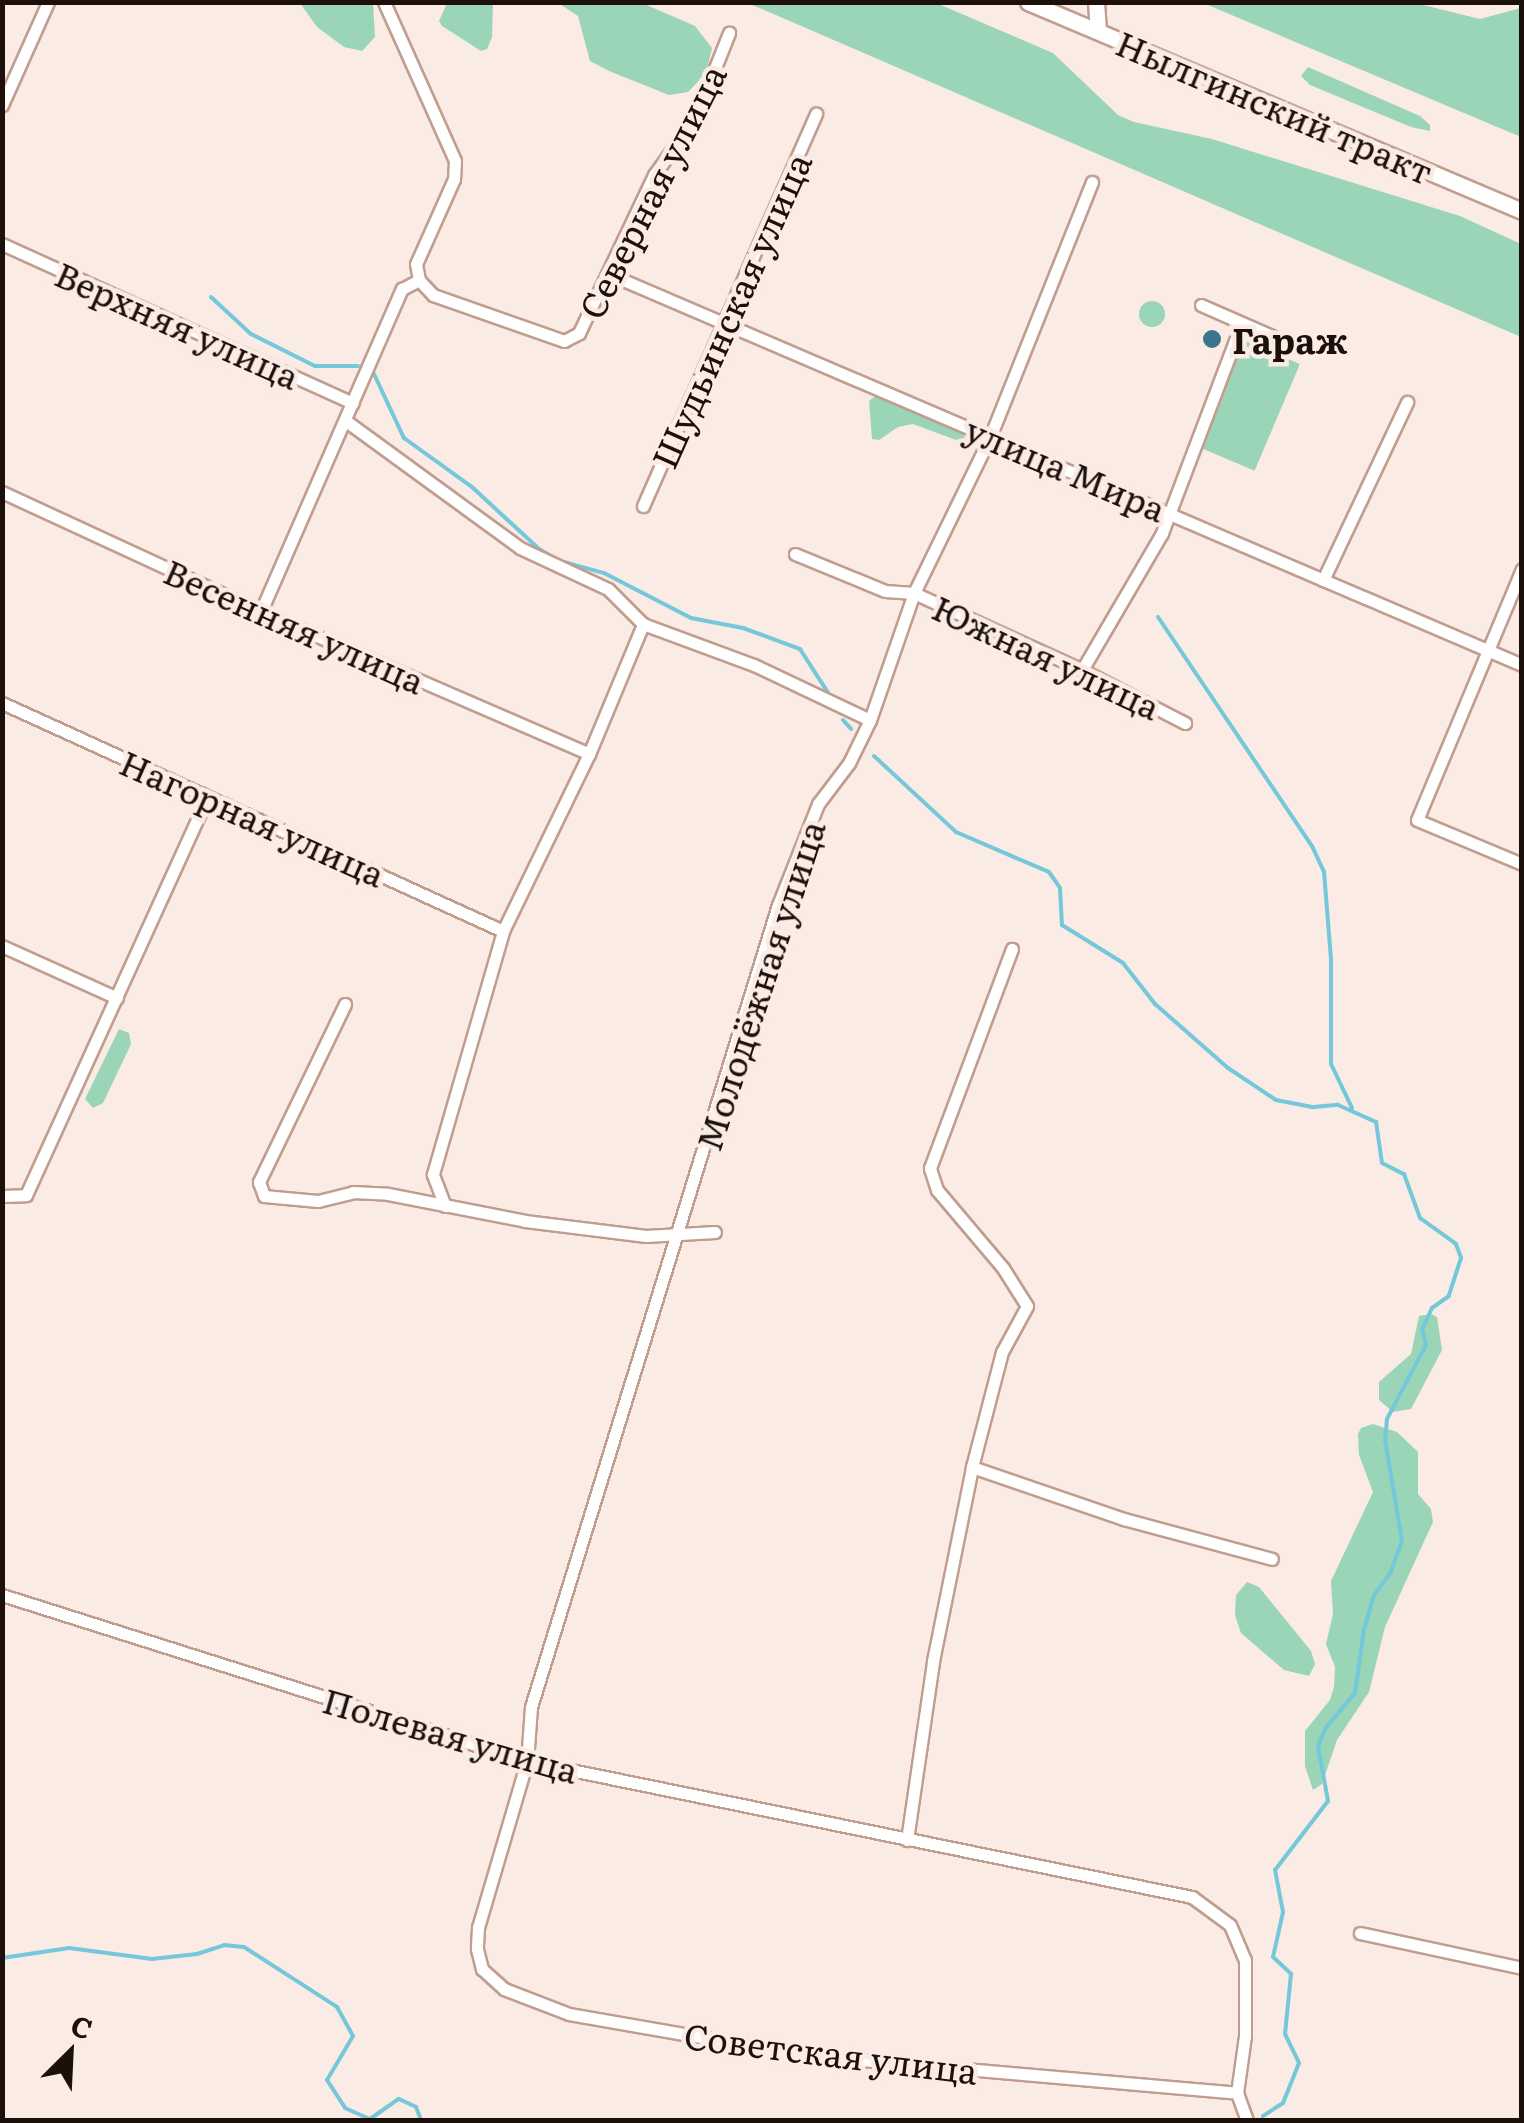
<!DOCTYPE html>
<html>
<head>
<meta charset="utf-8">
<style>
	body { margin:0 }
	#map { position:relative; width:1524px; height:2123px; overflow:hidden; background:#faebe5; font-family:Literata,serif }
	div>[style] { position:absolute }
	.green>* { inset:0; background:#9ad5b8; transform-origin:0 0 }
	.round { border-radius:50% }
	.stream>* { height:4px; margin:-2px; padding:0 2px; transform-origin:2px; border-radius:2px; background:#74c8d9 }
	.roads { filter:drop-shadow(2px 0 #c09d8f) drop-shadow(-2px 0 #c09d8f) drop-shadow(0 2px #c09d8f) drop-shadow(0 -2px #c09d8f) }
	.street>* { height:11px; margin:-5.5px; padding:0 5.5px; transform-origin:5.5px; border-radius:5.5px; background:#fff }
	.secondary>* { height:15px; margin:-7.5px; padding:0 7.5px; transform-origin:7.5px; border-radius:7.5px; background:#fff }
	.dots>* { width:28px; height:28px; translate:-50% -50%; box-sizing:border-box; border:5px solid #faebe5; border-radius:50% }
	span { translate:-50% -50%; white-space:nowrap; text-align:center; line-height:1.15; -webkit-text-stroke:9px #faebe5; paint-order:stroke }
	.street-label { font-size:35px; color:#1d100b }
	.poi-label { font-size:35px; color:#1d100b; font-weight:700 }
	.left { translate:0 -50%; text-align:left }
	.frame { position:absolute; inset:0; border:5px solid #1d100b; pointer-events:none }
	.north { position:absolute; left:20px; top:2003px; width:100px; height:100px; -webkit-text-stroke:8px #faebe5; paint-order:stroke; rotate:24deg; font-size:28px; font-weight:700; line-height:40px; text-align:center; color:#1d100b }
	.north::after { content:''; display:block; margin:auto; width:35px; height:45px; background:#1d100b; clip-path:polygon(50% 0,100% 100%,50% 72%,0 100%) }
</style>
</head>
<body>
<div id="map">
	<div class="green">
		<i style="clip-path:polygon(300px 3px,373px 3px,375px 37px,362px 51px,344px 47px,317px 27px)"></i>
		<i style="clip-path:polygon(447px 3px,493px 3px,492px 37px,487px 49px,481px 51px,442px 26px,439px 21px)"></i>
		<i style="clip-path:polygon(558px 3px,642px 3px,695px 26px,712px 48px,706px 73px,688px 92px,669px 95px,609px 71px,590px 61px,578px 16px)"></i>
		<i style="clip-path:polygon(748px 3px,936px 3px,1053px 53px,1118px 115px,1134px 122px,1212px 139px,1460px 216px,1521px 244px,1521px 337px)"></i>
		<i style="clip-path:polygon(1203px 3px,1415px 3px,1480px 19px,1521px 8px,1521px 137px)"></i>
		<i style="clip-path:polygon(1308px 67px,1420px 116px,1430px 125px,1430px 131px,1411px 127px,1310px 85px,1301px 76px)"></i>
		<i class="round" style="left:1139px;top:301px;width:26px;height:26px"></i>
		<i style="left:1241px;top:339px;width:64px;height:116px;rotate:23deg"></i>
		<i style="clip-path:polygon(874px 397px,884px 397px,962px 432px,965px 438px,956px 440px,913px 424px,898px 427px,879px 440px,872px 439px,869px 401px)"></i>
		<i style="clip-path:polygon(119px 1029px,129px 1033px,131px 1044px,103px 1103px,93px 1108px,85px 1099px)"></i>
		<i style="clip-path:polygon(1431px 1314px,1437px 1317px,1442px 1350px,1411px 1409px,1393px 1412px,1379px 1400px,1379px 1382px,1411px 1354px,1419px 1316px)"></i>
		<i style="clip-path:polygon(1373px 1424px,1397px 1432px,1418px 1452px,1418px 1494px,1431px 1509px,1433px 1522px,1385px 1627px,1369px 1692px,1337px 1740px,1322px 1784px,1313px 1790px,1305px 1766px,1305px 1731px,1330px 1700px,1334px 1687px,1335px 1667px,1326px 1644px,1333px 1614px,1331px 1581px,1373px 1492px,1359px 1455px,1358px 1434px,1361px 1428px)"></i>
		<i style="clip-path:polygon(1247px 1582px,1259px 1587px,1311px 1651px,1315px 1664px,1309px 1676px,1284px 1670px,1241px 1633px,1235px 1615px,1236px 1595px)"></i>
	</div>
	<div class="stream">
		<i style="left:211px;top:297px;width:54px;rotate:42.8deg"></i>
		<i style="left:251px;top:334px;width:72px;rotate:26.6deg"></i>
		<i style="left:315px;top:366px;width:43px"></i>
		<i style="left:374px;top:374px;width:71px;rotate:64.9deg"></i>
		<i style="left:404px;top:438px;width:84px;rotate:35.8deg"></i>
		<i style="left:472px;top:487px;width:91px;rotate:42.8deg"></i>
		<i style="left:539px;top:549px;width:24px;rotate:30deg"></i>
		<i style="left:560px;top:561px;width:46px;rotate:15.3deg"></i>
		<i style="left:604px;top:573px;width:98px;rotate:27.3deg"></i>
		<i style="left:691px;top:618px;width:53px;rotate:10.9deg"></i>
		<i style="left:743px;top:628px;width:61px;rotate:20.2deg"></i>
		<i style="left:800px;top:649px;width:56px;rotate:57.4deg"></i>
		<i style="left:1158px;top:617px;width:276px;rotate:56.1deg"></i>
		<i style="left:1312px;top:846px;width:29px;rotate:65deg"></i>
		<i style="left:1324px;top:872px;width:87px;rotate:85.4deg"></i>
		<i style="left:1331px;top:959px;width:105px;rotate:90deg"></i>
		<i style="left:1331px;top:1064px;width:49px;rotate:64.5deg"></i>
		<i style="left:843px;top:720px;width:12px;rotate:48deg"></i>
		<i style="left:874px;top:756px;width:112px;rotate:42.8deg"></i>
		<i style="left:956px;top:832px;width:101px;rotate:23.3deg"></i>
		<i style="left:1049px;top:872px;width:19px;rotate:55deg"></i>
		<i style="left:1060px;top:888px;width:37px;rotate:87deg"></i>
		<i style="left:1062px;top:925px;width:72px;rotate:31.9deg"></i>
		<i style="left:1123px;top:963px;width:52px;rotate:52deg"></i>
		<i style="left:1155px;top:1004px;width:97px;rotate:41.2deg"></i>
		<i style="left:1228px;top:1068px;width:58px;rotate:33.7deg"></i>
		<i style="left:1276px;top:1100px;width:38px;rotate:11deg"></i>
		<i style="left:1313px;top:1107px;width:25px;rotate:-5deg"></i>
		<i style="left:1338px;top:1105px;width:42px;rotate:24.1deg"></i>
		<i style="left:1376px;top:1122px;width:41px;rotate:81.7deg"></i>
		<i style="left:1382px;top:1163px;width:25px;rotate:27deg"></i>
		<i style="left:1404px;top:1174px;width:47px;rotate:70deg"></i>
		<i style="left:1420px;top:1218px;width:44px;rotate:35.8deg"></i>
		<i style="left:1456px;top:1244px;width:15px;rotate:70deg"></i>
		<i style="left:1461px;top:1258px;width:40px;rotate:108deg"></i>
		<i style="left:1449px;top:1296px;width:21px;rotate:145deg"></i>
		<i style="left:1432px;top:1308px;width:23px;rotate:115deg"></i>
		<i style="left:1422px;top:1329px;width:16px;rotate:76deg"></i>
		<i style="left:1426px;top:1345px;width:84px;rotate:117.8deg"></i>
		<i style="left:1387px;top:1419px;width:21px;rotate:95deg"></i>
		<i style="left:1385px;top:1440px;width:102px;rotate:80.4deg"></i>
		<i style="left:1402px;top:1541px;width:33px;rotate:110deg"></i>
		<i style="left:1391px;top:1572px;width:29px;rotate:126deg"></i>
		<i style="left:1374px;top:1595px;width:35px;rotate:106deg"></i>
		<i style="left:1364px;top:1629px;width:65px;rotate:98deg"></i>
		<i style="left:1355px;top:1693px;width:47px;rotate:129.8deg"></i>
		<i style="left:1325px;top:1729px;width:18px;rotate:112deg"></i>
		<i style="left:1318px;top:1746px;width:56px;rotate:79.7deg"></i>
		<i style="left:1328px;top:1801px;width:87px;rotate:127.5deg"></i>
		<i style="left:1275px;top:1870px;width:43px;rotate:79.2deg"></i>
		<i style="left:1283px;top:1912px;width:46px;rotate:102.5deg"></i>
		<i style="left:1273px;top:1957px;width:25px;rotate:43deg"></i>
		<i style="left:1291px;top:1974px;width:60px;rotate:95.7deg"></i>
		<i style="left:1285px;top:2034px;width:32px;rotate:64deg"></i>
		<i style="left:1299px;top:2063px;width:43px;rotate:111.8deg"></i>
		<i style="left:1283px;top:2103px;width:24px;rotate:147deg"></i>
		<i style="left:2px;top:1958px;width:68px;rotate:-8.5deg"></i>
		<i style="left:69px;top:1948px;width:84px;rotate:7.5deg"></i>
		<i style="left:152px;top:1959px;width:45px;rotate:-6.3deg"></i>
		<i style="left:197px;top:1954px;width:28px;rotate:-18deg"></i>
		<i style="left:224px;top:1945px;width:20px;rotate:6deg"></i>
		<i style="left:244px;top:1947px;width:111px;rotate:32.8deg"></i>
		<i style="left:337px;top:2007px;width:33px;rotate:61deg"></i>
		<i style="left:353px;top:2036px;width:51px;rotate:120.6deg"></i>
		<i style="left:327px;top:2080px;width:33px;rotate:57deg"></i>
		<i style="left:345px;top:2108px;width:27px;rotate:24deg"></i>
		<i style="left:370px;top:2119px;width:35px;rotate:-35deg"></i>
		<i style="left:399px;top:2099px;width:19px;rotate:25deg"></i>
		<i style="left:416px;top:2107px;width:14px;rotate:69deg"></i>
	</div>
	<div class="roads">
		<div class="street">
			<i style="left:384px;top:2px;width:174px;rotate:65.9deg"></i>
			<i style="left:455px;top:161px;width:18px;rotate:93deg"></i>
			<i style="left:454px;top:179px;width:93px;rotate:114.1deg"></i>
			<i style="left:416px;top:264px;width:16px;rotate:79deg"></i>
			<i style="left:419px;top:280px;width:21px;rotate:47deg"></i>
			<i style="left:433px;top:295px;width:139px;rotate:19.3deg"></i>
			<i style="left:564px;top:341px;width:17px;rotate:-28deg"></i>
			<i style="left:579px;top:333px;width:175px;rotate:-64.6deg"></i>
			<i style="left:654px;top:175px;width:70px;rotate:-54.3deg"></i>
			<i style="left:695px;top:118px;width:92px;rotate:-68.2deg"></i>
			<i style="left:2px;top:105px;width:113px;rotate:-65.9deg"></i>
			<i style="left:1092px;top:182px;width:275px;rotate:111.8deg"></i>
			<i style="left:990px;top:437px;width:174px;rotate:116deg"></i>
			<i style="left:914px;top:593px;width:134px;rotate:109.1deg"></i>
			<i style="left:870px;top:720px;width:48px;rotate:116deg"></i>
			<i style="left:849px;top:763px;width:51px;rotate:127.1deg"></i>
			<i style="left:818px;top:804px;width:109px;rotate:111.6deg"></i>
			<i style="left:778px;top:905px;width:839px;rotate:107.12deg"></i>
			<i style="left:531px;top:1707px;width:54px;rotate:94.2deg"></i>
			<i style="left:527px;top:1761px;width:173px;rotate:106.4deg"></i>
			<i style="left:478px;top:1927px;width:22px;rotate:93deg"></i>
			<i style="left:477px;top:1949px;width:21px;rotate:76deg"></i>
			<i style="left:482px;top:1969px;width:30px;rotate:42deg"></i>
			<i style="left:504px;top:1989px;width:70px;rotate:21deg"></i>
			<i style="left:569px;top:2014px;width:240px;rotate:9.9deg"></i>
			<i style="left:805px;top:2055px;width:434px;rotate:5deg"></i>
			<i style="left:2px;top:244px;width:385px;rotate:24.4deg"></i>
			<i style="left:609px;top:274px;width:993px;rotate:23.18deg"></i>
			<i style="left:1201px;top:305px;width:80px;rotate:23.7deg"></i>
			<i style="left:346px;top:421px;width:215px;rotate:36.1deg"></i>
			<i style="left:520px;top:548px;width:97px;rotate:25deg"></i>
			<i style="left:608px;top:589px;width:49px;rotate:45deg"></i>
			<i style="left:643px;top:624px;width:118px;rotate:20.3deg"></i>
			<i style="left:754px;top:665px;width:128px;rotate:25.4deg"></i>
			<i style="left:2px;top:492px;width:298px;rotate:24.8deg"></i>
			<i style="left:273px;top:617px;width:344px;rotate:23.4deg"></i>
			<i style="left:643px;top:506px;width:429px;rotate:-66.2deg"></i>
			<i style="left:795px;top:554px;width:97px;rotate:22.3deg"></i>
			<i style="left:885px;top:591px;width:29px;rotate:4deg"></i>
			<i style="left:914px;top:593px;width:185px;rotate:24.6deg"></i>
			<i style="left:1082px;top:670px;width:116px;rotate:27.2deg"></i>
			<i style="left:1522px;top:569px;width:272px;rotate:112.7deg"></i>
			<i style="left:1417px;top:820px;width:114px;rotate:22.7deg"></i>
			<i style="left:1323px;top:580px;width:197px;rotate:-64.7deg"></i>
			<i style="left:261px;top:611px;width:352px;rotate:-66.4deg"></i>
			<i style="left:402px;top:289px;width:19px;rotate:-28deg"></i>
			<i style="left:1082px;top:670px;width:159px;rotate:-59.7deg"></i>
			<i style="left:1162px;top:533px;width:222px;rotate:-69.2deg"></i>
			<i style="left:2px;top:703px;width:550px;rotate:24.47deg"></i>
			<i style="left:2px;top:946px;width:126px;rotate:24.3deg"></i>
			<i style="left:345px;top:1004px;width:198px;rotate:115.8deg"></i>
			<i style="left:259px;top:1182px;width:15px;rotate:70deg"></i>
			<i style="left:264px;top:1196px;width:54px;rotate:5.3deg"></i>
			<i style="left:318px;top:1201px;width:36px;rotate:-14deg"></i>
			<i style="left:353px;top:1192px;width:35px;rotate:3deg"></i>
			<i style="left:388px;top:1194px;width:140px;rotate:11.1deg"></i>
			<i style="left:525px;top:1221px;width:122px;rotate:7.1deg"></i>
			<i style="left:646px;top:1236px;width:69px;rotate:-3.3deg"></i>
			<i style="left:2px;top:1196px;width:24px;rotate:-2deg"></i>
			<i style="left:26px;top:1195px;width:437px;rotate:-65.5deg"></i>
			<i style="left:445px;top:1206px;width:34px;rotate:-111deg"></i>
			<i style="left:433px;top:1174px;width:253px;rotate:-73.9deg"></i>
			<i style="left:503px;top:931px;width:197px;rotate:-64.1deg"></i>
			<i style="left:589px;top:754px;width:141px;rotate:-67.4deg"></i>
			<i style="left:972px;top:1467px;width:161px;rotate:18.9deg"></i>
			<i style="left:1124px;top:1519px;width:153px;rotate:15.1deg"></i>
			<i style="left:2px;top:1595px;width:551px;rotate:17.55deg"></i>
			<i style="left:527px;top:1761px;width:679px;rotate:11.56deg"></i>
			<i style="left:1192px;top:1897px;width:47px;rotate:36.4deg"></i>
			<i style="left:1230px;top:1925px;width:38px;rotate:67deg"></i>
			<i style="left:1245px;top:1960px;width:76px;rotate:90deg"></i>
			<i style="left:1245px;top:2036px;width:58px;rotate:98deg"></i>
			<i style="left:1237px;top:2093px;width:29px;rotate:70deg"></i>
			<i style="left:907px;top:1840px;width:181px;rotate:-81.7deg"></i>
			<i style="left:933px;top:1661px;width:198px;rotate:-78.6deg"></i>
			<i style="left:972px;top:1467px;width:119px;rotate:-75.4deg"></i>
			<i style="left:1002px;top:1352px;width:52px;rotate:-61.5deg"></i>
			<i style="left:1027px;top:1306px;width:45px;rotate:-122.3deg"></i>
			<i style="left:1003px;top:1268px;width:102px;rotate:-130.2deg"></i>
			<i style="left:937px;top:1190px;width:23px;rotate:-108deg"></i>
			<i style="left:930px;top:1168px;width:234px;rotate:-69.5deg"></i>
			<i style="left:1360px;top:1933px;width:166px;rotate:12.2deg"></i>
		</div>
		<div class="secondary">
			<i style="left:1028px;top:2px;width:536px;rotate:22.93deg"></i>
			<i style="left:1096px;top:2px;width:29px;rotate:86deg"></i>
		</div>
	</div>
	<div class="dots">
		<i style="left:1212px;top:339px;background:#3a748d"></i>
	</div>
	<div class="street-label">
		<span style="left:1275px;top:106px;rotate:23deg">Нылгинский тракт</span>
		<span style="left:651px;top:191px;rotate:-63deg">Северная улица</span>
		<span style="left:730px;top:310px;rotate:-66deg">Шудьинская улица</span>
		<span style="left:178px;top:324px;rotate:24deg">Верхняя улица</span>
		<span style="left:1066px;top:468px;rotate:23deg">улица Мира</span>
		<span style="left:295px;top:625px;rotate:24deg">Весенняя улица</span>
		<span style="left:1047px;top:656px;rotate:25deg">Южная улица</span>
		<span style="left:253px;top:817px;rotate:24deg">Нагорная улица</span>
		<span style="left:759px;top:985px;rotate:-72deg">Молодёжная улица</span>
		<span style="left:451px;top:1734px;rotate:16deg">Полевая улица</span>
		<span style="left:831px;top:2052px;rotate:7deg">Советская улица</span>
	</div>
	<div class="poi-label">
		<span class="left" style="left:1232px;top:339px">Гараж</span>
	</div>
	<div class="frame"></div>
	<div class="north">С</div>
</div>
</body>
</html>
